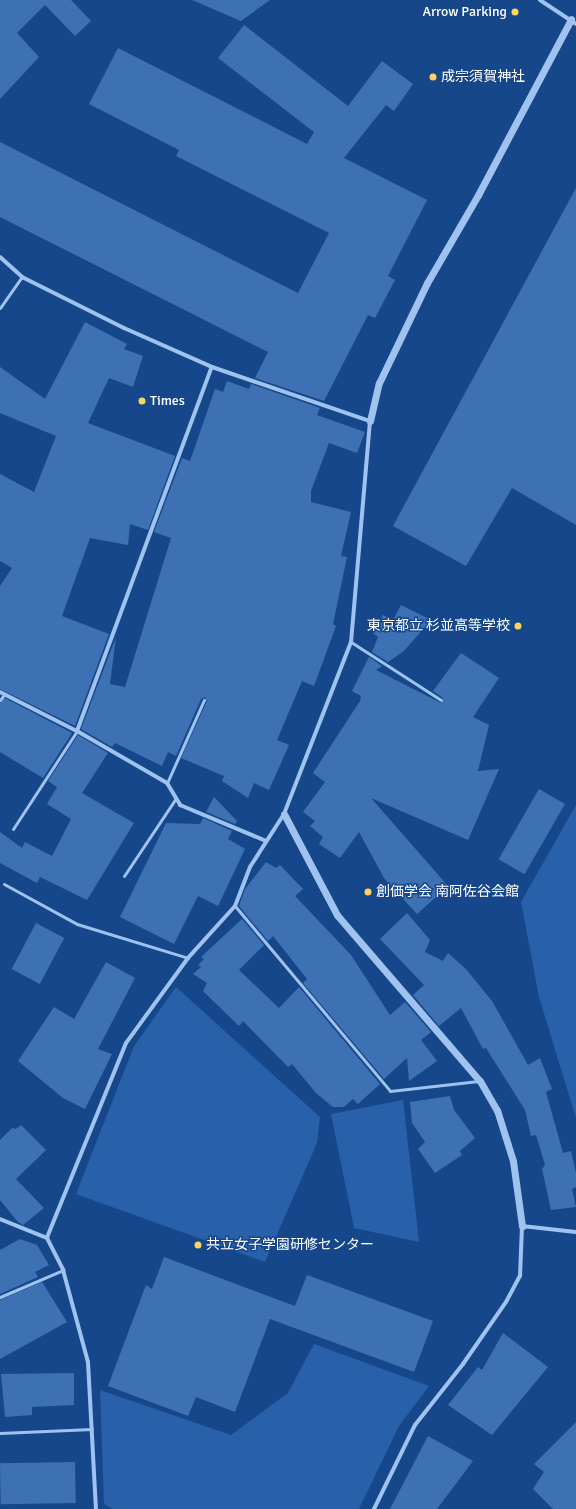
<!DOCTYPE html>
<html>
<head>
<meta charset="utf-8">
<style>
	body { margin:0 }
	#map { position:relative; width:576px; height:1509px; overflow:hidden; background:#16478b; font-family:Signika,"Noto Sans JP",sans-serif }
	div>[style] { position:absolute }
	.green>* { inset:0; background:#2861aa }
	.building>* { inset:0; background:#3e71b4; transform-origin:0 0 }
	.service>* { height:3px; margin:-1.5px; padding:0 1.5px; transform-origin:1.5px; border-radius:1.5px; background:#9fc2ef }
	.minor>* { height:4px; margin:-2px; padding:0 2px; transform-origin:2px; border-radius:2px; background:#9fc2ef }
	.tertiary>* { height:7px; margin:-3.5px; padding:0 3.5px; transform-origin:3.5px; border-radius:3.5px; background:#9fc2ef }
	.dots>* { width:11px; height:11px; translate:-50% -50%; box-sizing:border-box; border:2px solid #16478b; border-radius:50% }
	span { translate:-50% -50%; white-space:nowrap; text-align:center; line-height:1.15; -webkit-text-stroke:3px #16478b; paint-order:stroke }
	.poi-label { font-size:14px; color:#fff }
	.right { translate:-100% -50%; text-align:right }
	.left { translate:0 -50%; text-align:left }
</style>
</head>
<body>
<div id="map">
	<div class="green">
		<i style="clip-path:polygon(576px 805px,576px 1118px,539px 997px,521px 902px)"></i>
		<i style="clip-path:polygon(176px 987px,320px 1117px,317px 1143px,265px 1262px,76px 1194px,134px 1046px)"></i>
		<i style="clip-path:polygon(403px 1100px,419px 1242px,354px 1228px,331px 1114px)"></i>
		<i style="clip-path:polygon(314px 1344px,429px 1386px,399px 1426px,359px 1509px,113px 1509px,104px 1504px,100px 1390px,231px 1435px,288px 1393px)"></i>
	</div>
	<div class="building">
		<i style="clip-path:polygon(0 0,71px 0,91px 21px,75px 36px,45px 5px,17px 33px,39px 57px,0 99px)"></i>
		<i style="clip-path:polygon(192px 0,270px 0,241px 21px)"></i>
		<i style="clip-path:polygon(244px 25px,348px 106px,382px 61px,413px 84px,394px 111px,386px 105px,344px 158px,427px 200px,388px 276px,395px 280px,375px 318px,368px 315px,324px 401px,255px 378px,268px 352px,0 217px,0 142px,298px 293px,329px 233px,176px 156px,179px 150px,89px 104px,118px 48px,307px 144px,314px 132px,218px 58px)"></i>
		<i style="clip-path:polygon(576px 188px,576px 525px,512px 488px,466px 566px,393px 526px)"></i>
		<i style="clip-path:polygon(85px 322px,127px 344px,124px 349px,143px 356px,133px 387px,109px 378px,88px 423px,175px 456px,148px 530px,130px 524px,128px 545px,90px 538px,62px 616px,109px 634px,75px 726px,0 689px,0 586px,12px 568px,0 561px,0 474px,34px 492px,56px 436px,0 413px,0 367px,45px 399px)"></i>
		<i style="clip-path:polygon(227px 381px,249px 389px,251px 384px,320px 408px,317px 415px,365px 432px,357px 453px,329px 443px,311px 491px,311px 502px,351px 512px,341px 556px,347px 557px,333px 624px,336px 626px,314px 686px,302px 681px,277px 740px,289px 745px,269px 790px,254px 783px,248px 798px,222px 781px,224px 776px,181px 758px,207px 701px,205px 697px,201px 699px,176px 756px,168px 752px,162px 766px,115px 743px,112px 747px,81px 729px,116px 637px,110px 684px,125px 687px,171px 538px,154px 532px,182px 458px,190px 461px,215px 389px,223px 392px)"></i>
		<i style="clip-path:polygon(401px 605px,431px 620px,404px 651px,388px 662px,372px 652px,378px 637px,373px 633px,383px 615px,393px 620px)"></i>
		<i style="clip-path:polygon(461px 653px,499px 678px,473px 717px,489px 725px,478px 771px,499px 769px,468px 840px,371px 798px,448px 886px,417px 914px,384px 878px,359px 832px,340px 858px,319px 844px,323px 837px,310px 826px,315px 821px,303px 812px,325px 782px,313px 773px,360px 701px,361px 696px,352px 691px,369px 657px,382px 666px,376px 670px,441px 703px,443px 698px,433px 691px)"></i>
		<i style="clip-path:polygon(5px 698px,72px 733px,43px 778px,0 752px,0 703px)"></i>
		<i style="clip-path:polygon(78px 735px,108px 753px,82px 793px,134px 823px,87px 900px,40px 877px,37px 883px,0 863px,0 832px,22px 848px,25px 842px,52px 856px,71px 819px,47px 804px,57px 787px,48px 781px)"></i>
		<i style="left:539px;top:789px;width:30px;height:81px;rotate:30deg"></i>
		<i style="clip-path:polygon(214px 797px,237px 821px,235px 824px,206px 812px)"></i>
		<i style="clip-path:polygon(203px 818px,232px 831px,228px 839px,245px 849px,218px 906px,198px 896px,174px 944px,120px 917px,166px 823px,200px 824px)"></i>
		<i style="clip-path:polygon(266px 862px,276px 868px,280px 865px,303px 889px,295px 896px,351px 955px,390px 1015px,405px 1002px,431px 1032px,421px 1040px,437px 1061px,409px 1081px,407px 1058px,384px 1079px,303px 983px,307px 979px,273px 936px,268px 941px,239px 906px,245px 889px)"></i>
		<i style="clip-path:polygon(407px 913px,430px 940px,425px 952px,443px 961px,448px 953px,466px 969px,492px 1001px,528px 1065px,540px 1058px,552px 1089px,546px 1092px,563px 1153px,571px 1151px,576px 1173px,576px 1187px,572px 1189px,576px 1207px,551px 1210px,542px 1169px,545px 1165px,536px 1135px,531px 1136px,525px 1110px,486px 1048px,483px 1049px,461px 1008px,439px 1026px,413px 995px,424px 985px,380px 939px)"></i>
		<i style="clip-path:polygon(242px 919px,264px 945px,239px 970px,279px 1008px,299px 987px,380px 1084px,358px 1104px,353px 1099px,344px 1107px,333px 1107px,316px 1093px,292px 1064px,288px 1067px,243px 1021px,239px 1026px,203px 991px,207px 983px,193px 974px,201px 967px,198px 965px,204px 959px,201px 957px)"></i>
		<i style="left:36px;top:923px;width:32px;height:52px;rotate:28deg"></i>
		<i style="clip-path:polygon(106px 962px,135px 978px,98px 1049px,112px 1054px,85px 1109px,63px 1098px,18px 1061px,54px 1007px,74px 1019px)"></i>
		<i style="clip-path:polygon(450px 1096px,454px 1110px,475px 1138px,460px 1151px,462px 1155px,435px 1173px,418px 1149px,425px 1142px,412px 1123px,410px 1102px)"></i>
		<i style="clip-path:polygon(21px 1125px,46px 1150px,16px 1179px,44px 1208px,23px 1225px,18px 1222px,0 1200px,0 1140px,12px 1128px,16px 1129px)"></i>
		<i style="clip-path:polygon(20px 1239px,37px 1245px,49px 1265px,35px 1272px,38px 1277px,0 1294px,0 1250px)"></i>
		<i style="clip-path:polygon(164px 1257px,295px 1306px,307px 1275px,433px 1321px,414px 1372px,270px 1319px,235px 1412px,196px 1397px,188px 1416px,108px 1386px,146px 1285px,152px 1289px)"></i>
		<i style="clip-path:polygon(42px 1282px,67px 1322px,0 1359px,0 1300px)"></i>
		<i style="clip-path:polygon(503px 1333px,548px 1367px,492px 1435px,448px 1405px,478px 1367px,482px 1370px)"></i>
		<i style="clip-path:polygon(74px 1373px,74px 1405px,32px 1407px,32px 1415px,5px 1417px,1px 1374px)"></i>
		<i style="clip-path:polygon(576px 1422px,576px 1509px,553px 1509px,533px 1489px,544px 1472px,534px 1464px)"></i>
		<i style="clip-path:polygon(428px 1436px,473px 1461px,437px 1509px,390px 1509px)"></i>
		<i style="left:75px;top:1462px;width:41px;height:75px;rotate:89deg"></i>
	</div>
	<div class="service">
		<i style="left:0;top:308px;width:38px;rotate:-55deg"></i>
		<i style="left:351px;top:642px;width:107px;rotate:32.8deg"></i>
		<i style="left:0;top:700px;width:5px;rotate:-53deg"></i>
		<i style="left:167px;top:783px;width:91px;rotate:-66deg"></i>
		<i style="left:13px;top:829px;width:117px;rotate:-56.9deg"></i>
		<i style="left:124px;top:876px;width:94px;rotate:-56.3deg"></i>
		<i style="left:4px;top:884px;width:83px;rotate:28.7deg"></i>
		<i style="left:77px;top:924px;width:116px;rotate:17deg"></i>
		<i style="left:235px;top:906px;width:241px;rotate:50deg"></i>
		<i style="left:390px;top:1091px;width:89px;rotate:-6.5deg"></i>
		<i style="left:0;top:1297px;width:69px;rotate:-23.2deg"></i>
		<i style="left:0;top:1433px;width:92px;rotate:-2.5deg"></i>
	</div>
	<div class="minor">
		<i style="left:540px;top:0;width:43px;rotate:33.7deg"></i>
		<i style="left:0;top:257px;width:30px;rotate:42deg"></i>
		<i style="left:22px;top:277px;width:114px;rotate:26.6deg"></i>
		<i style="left:124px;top:328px;width:96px;rotate:23.9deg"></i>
		<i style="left:212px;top:367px;width:167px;rotate:18.9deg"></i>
		<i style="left:370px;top:421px;width:222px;rotate:94.9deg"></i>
		<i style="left:351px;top:642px;width:185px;rotate:111.3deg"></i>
		<i style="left:284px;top:814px;width:63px;rotate:122.7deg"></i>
		<i style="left:250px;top:867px;width:42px;rotate:111deg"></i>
		<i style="left:235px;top:906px;width:70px;rotate:132.1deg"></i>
		<i style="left:188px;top:958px;width:105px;rotate:126.1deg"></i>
		<i style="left:126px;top:1043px;width:210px;rotate:112.1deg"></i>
		<i style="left:0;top:692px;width:86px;rotate:26.9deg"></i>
		<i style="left:77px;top:731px;width:104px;rotate:30deg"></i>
		<i style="left:167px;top:783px;width:26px;rotate:59deg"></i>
		<i style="left:180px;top:805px;width:93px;rotate:22.7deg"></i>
		<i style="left:77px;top:731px;width:388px;rotate:-69.7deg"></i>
		<i style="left:0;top:1219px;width:51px;rotate:22deg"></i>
		<i style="left:47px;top:1238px;width:36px;rotate:63deg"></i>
		<i style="left:63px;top:1270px;width:95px;rotate:74.8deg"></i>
		<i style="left:88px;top:1362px;width:147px;rotate:86.9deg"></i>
		<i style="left:374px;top:1509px;width:93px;rotate:-64deg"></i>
		<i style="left:415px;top:1425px;width:78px;rotate:-51.8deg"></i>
		<i style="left:463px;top:1364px;width:75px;rotate:-55.3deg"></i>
		<i style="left:506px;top:1302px;width:30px;rotate:-62deg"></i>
		<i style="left:520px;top:1276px;width:50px;rotate:-87.7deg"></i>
		<i style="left:522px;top:1226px;width:54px;rotate:6.3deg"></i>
	</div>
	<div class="tertiary">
		<i style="left:370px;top:421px;width:39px;rotate:-77deg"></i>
		<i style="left:379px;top:383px;width:111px;rotate:-64.4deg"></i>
		<i style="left:427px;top:283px;width:102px;rotate:-59.9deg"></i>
		<i style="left:478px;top:195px;width:199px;rotate:-62.1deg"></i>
		<i style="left:284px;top:814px;width:114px;rotate:62.3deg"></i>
		<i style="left:337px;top:915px;width:219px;rotate:49.3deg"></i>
		<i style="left:480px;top:1081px;width:34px;rotate:60deg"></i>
		<i style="left:497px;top:1110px;width:53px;rotate:72.6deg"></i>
		<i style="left:513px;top:1161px;width:66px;rotate:82.1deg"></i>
	</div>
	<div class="dots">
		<i style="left:515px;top:12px;background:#ffd35d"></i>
		<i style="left:433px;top:77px;background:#ffd35d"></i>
		<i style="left:142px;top:401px;background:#ffd35d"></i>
		<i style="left:518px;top:626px;background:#ffd35d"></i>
		<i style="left:368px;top:892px;background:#ffd35d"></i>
		<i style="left:198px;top:1245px;background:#ffd35d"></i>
	</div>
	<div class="poi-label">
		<span class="right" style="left:507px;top:12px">Arrow Parking</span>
		<span class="left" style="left:441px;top:77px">成宗須賀神社</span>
		<span class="left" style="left:150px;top:401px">Times</span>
		<span class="right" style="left:510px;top:626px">東京都立 杉並高等学校</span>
		<span class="left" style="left:376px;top:892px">創価学会 南阿佐谷会館</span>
		<span class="left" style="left:206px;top:1245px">共立女子学園研修センター</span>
	</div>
</div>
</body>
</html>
